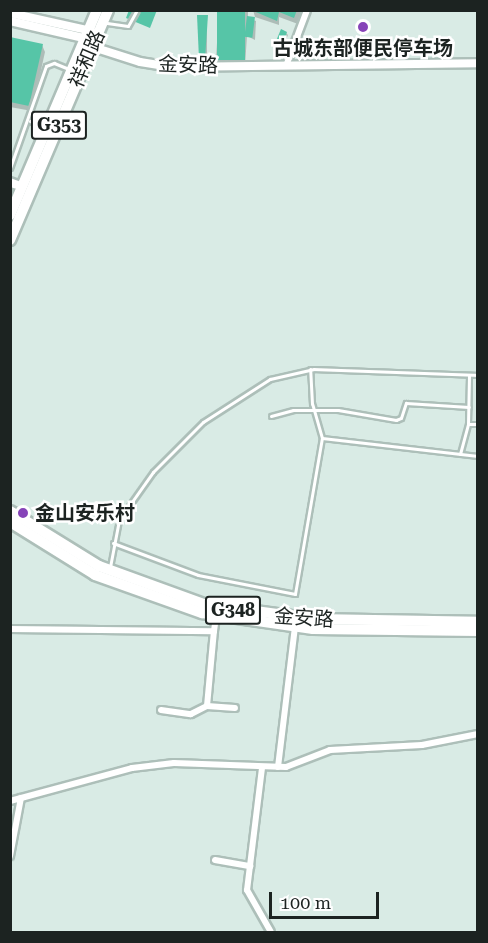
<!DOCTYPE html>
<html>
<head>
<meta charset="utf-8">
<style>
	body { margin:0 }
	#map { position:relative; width:488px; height:943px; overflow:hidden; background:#d9ebe5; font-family:"Roboto Serif","Noto Sans SC",serif }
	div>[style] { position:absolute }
	.shadow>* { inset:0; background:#0003 }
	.building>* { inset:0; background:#56c5a7; transform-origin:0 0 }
	.roads { filter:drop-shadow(2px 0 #adbfb9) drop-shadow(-2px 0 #adbfb9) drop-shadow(0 2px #adbfb9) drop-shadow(0 -2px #adbfb9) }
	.service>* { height:3px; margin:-1.5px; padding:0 1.5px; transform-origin:1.5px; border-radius:1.5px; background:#fff }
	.minor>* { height:6px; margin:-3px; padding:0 3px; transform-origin:3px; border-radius:3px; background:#fff }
	.tertiary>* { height:8px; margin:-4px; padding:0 4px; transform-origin:4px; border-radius:4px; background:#fff }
	.trunk>* { height:10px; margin:-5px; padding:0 5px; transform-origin:5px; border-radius:5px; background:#fff }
	.dots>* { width:16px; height:16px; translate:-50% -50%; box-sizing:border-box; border:3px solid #fff; border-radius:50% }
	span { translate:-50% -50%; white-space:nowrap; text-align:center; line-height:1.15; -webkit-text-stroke:5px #fff; paint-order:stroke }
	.shield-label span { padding:2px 4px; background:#fff; border:2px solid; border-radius:4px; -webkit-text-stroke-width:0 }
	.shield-label { font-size:18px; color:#1c2321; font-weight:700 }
	.poi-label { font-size:20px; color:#1c2321; font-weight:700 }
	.left { translate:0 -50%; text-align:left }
	.street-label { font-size:20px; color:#1c2321 }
	.frame { position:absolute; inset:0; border:12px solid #1c2321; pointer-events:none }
	.scale { position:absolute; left:269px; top:892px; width:110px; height:27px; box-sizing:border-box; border:3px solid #1c2321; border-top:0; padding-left:8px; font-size:18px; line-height:21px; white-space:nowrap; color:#1c2321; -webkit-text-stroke:4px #fff; paint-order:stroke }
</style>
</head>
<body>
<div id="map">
	<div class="shadow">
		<i style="clip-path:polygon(219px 10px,248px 10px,248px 18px,256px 21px,255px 40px,247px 36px,245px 66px,219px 66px,216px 59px)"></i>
		<i style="clip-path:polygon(253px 10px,303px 10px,298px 24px,279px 17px,279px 25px,255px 17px)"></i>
		<i style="clip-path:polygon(207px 16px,207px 63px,203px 63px,200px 59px)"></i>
		<i style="clip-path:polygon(286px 33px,288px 35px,282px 50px,276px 46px)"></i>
		<i style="clip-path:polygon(10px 39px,42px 45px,45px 52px,32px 111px,10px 107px)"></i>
	</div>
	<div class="building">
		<i style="clip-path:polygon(129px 10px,157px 10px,150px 28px,126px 18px)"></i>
		<i style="left:217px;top:10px;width:28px;height:50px"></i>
		<i style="clip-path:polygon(251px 10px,297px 10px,294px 18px,279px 12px,277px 21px)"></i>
		<i style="clip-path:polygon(197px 15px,208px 15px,205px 59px,199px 59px)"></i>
		<i style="left:247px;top:16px;width:8px;height:21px;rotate:7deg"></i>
		<i style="clip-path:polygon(281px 29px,287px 32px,281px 49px,274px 46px)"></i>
		<i style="clip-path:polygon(10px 37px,43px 44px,29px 106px,10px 102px)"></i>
	</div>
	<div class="roads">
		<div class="service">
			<i style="left:107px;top:23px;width:21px;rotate:8deg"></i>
			<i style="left:128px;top:26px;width:18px;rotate:-61deg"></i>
			<i style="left:30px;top:121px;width:16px;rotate:22deg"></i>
			<i style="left:10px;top:168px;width:108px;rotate:-70.6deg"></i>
			<i style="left:46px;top:66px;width:9px;rotate:-21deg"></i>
			<i style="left:54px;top:63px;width:16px;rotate:22deg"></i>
			<i style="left:10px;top:185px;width:10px;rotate:17deg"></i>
			<i style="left:271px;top:416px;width:23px;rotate:-15deg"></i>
			<i style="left:293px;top:410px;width:45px"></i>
			<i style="left:338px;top:410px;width:59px;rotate:9.8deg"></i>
			<i style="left:396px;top:420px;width:5px;rotate:-22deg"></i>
			<i style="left:401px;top:418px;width:16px;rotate:-72deg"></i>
			<i style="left:406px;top:403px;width:63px;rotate:3.6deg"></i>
			<i style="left:468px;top:424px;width:10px"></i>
			<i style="left:322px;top:438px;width:157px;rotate:6.6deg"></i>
			<i style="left:460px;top:454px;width:31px;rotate:-75deg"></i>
			<i style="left:468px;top:424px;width:49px;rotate:-88.8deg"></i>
			<i style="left:113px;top:543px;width:91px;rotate:20.6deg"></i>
			<i style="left:198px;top:575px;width:99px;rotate:11.1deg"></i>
			<i style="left:295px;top:594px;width:158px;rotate:-80.2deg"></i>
			<i style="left:322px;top:438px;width:35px;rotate:-106deg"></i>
			<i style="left:312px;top:404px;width:35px;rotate:-93deg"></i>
			<i style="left:110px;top:567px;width:48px;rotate:-79.2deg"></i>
			<i style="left:119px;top:520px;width:59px;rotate:-54.7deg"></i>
			<i style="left:153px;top:472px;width:71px;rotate:-45deg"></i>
			<i style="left:203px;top:422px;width:80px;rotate:-32.7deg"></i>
			<i style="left:270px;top:379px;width:45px;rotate:-12.8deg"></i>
			<i style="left:314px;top:369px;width:164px;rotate:2.1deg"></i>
		</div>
		<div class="minor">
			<i style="left:286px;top:66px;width:60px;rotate:-69.4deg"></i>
			<i style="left:10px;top:181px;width:14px;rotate:21deg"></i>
			<i style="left:10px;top:629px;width:204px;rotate:0.6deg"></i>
			<i style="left:214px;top:631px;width:15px;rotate:-82deg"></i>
			<i style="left:207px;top:706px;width:75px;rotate:-84.7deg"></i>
			<i style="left:161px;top:710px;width:30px;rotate:8deg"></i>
			<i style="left:191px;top:714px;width:18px;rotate:-27deg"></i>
			<i style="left:207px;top:706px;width:28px;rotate:4deg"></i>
			<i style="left:278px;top:767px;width:141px;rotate:-83.1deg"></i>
			<i style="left:262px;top:768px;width:123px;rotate:97deg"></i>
			<i style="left:247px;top:890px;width:48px;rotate:60.3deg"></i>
			<i style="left:10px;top:801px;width:126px;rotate:-15.1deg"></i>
			<i style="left:132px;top:768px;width:42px;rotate:-6.8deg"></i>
			<i style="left:174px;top:763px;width:112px;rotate:2deg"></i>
			<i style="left:286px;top:767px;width:47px;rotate:-21.1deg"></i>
			<i style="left:330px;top:750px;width:92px;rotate:-3.1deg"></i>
			<i style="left:422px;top:745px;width:57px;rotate:-11.1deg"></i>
			<i style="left:10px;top:856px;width:59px;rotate:-79.3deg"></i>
			<i style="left:215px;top:860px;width:36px;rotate:10deg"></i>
		</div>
		<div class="tertiary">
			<i style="left:10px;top:13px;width:83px;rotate:12.5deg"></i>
			<i style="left:10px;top:21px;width:80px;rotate:13deg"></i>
			<i style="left:93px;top:47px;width:49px;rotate:17.7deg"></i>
			<i style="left:140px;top:62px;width:30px;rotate:9deg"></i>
			<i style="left:170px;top:67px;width:308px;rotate:-0.7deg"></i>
		</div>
		<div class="trunk">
			<i style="left:10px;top:215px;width:223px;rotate:-67deg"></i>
			<i style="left:10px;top:240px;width:250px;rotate:-66.9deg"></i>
			<i style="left:10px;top:511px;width:105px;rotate:31.7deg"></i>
			<i style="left:99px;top:566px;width:112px;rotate:19.9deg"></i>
			<i style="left:204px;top:604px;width:111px;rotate:7.8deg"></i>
			<i style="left:314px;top:619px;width:164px;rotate:1deg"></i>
			<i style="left:10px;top:522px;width:100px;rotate:31.9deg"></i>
			<i style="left:95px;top:575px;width:114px;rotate:19.6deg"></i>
			<i style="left:202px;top:613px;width:112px;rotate:8.2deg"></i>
			<i style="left:313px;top:629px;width:165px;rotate:0.7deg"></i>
		</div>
	</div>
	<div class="dots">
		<i style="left:363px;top:27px;background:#8643b8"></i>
		<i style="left:23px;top:513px;background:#8643b8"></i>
	</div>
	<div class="shield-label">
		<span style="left:59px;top:125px">G353</span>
		<span style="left:233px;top:610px">G348</span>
	</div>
	<div class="poi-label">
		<span style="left:363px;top:48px">古城东部便民停车场</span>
		<span class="left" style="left:35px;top:513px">金山安乐村</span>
	</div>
	<div class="street-label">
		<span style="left:87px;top:59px;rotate:-67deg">祥和路</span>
		<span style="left:188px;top:65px;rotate:2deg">金安路</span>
		<span style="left:304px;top:618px;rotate:4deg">金安路</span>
	</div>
	<div class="frame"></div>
	<div class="scale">100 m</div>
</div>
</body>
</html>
